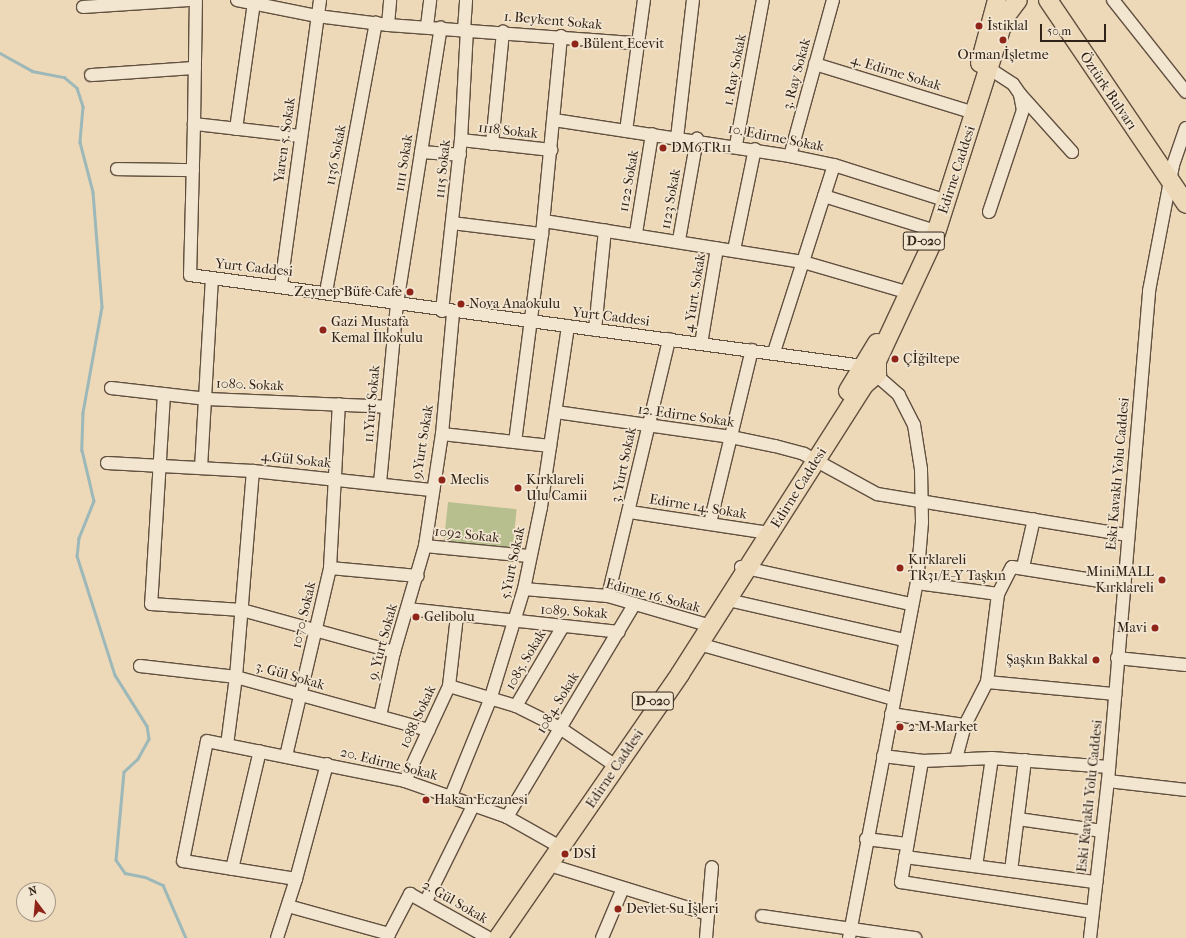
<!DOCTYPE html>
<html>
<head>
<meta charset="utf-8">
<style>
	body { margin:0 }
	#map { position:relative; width:1186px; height:938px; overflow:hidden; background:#edd8b8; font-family:"IM FELL French Canon",serif }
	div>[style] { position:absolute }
	.green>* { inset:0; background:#b8bf8f; transform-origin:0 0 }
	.stream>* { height:2.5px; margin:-1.25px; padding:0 1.25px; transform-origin:1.25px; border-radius:1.25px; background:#9cb8b8 }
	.roads { filter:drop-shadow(1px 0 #615040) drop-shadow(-1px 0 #615040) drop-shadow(0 1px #615040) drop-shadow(0 -1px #615040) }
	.minor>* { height:12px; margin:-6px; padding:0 6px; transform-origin:6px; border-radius:6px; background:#f3e6d1 }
	.highway>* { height:18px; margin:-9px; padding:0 9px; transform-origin:9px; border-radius:9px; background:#edd8b8 }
	.dots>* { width:11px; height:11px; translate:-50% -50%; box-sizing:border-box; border:2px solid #f3e6d1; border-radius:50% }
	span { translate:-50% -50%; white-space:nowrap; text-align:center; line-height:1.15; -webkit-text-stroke:3.5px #f3e6d1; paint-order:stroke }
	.shield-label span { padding:1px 3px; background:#f3e6d1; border:1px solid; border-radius:3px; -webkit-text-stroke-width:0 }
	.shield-label { font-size:13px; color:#322318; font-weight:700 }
	.street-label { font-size:14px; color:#322318 }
	.poi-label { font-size:14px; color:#322318 }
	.left { translate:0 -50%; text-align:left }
	.right { translate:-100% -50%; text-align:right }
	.north { position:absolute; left:16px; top:882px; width:40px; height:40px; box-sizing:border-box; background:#f3e6d1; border:1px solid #a69887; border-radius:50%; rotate:344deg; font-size:11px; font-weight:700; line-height:16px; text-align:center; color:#322318 }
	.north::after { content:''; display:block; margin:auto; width:14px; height:18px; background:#8f2418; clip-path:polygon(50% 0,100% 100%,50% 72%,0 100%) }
	.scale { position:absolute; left:1040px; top:24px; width:66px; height:18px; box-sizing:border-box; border:2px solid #322318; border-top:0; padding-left:5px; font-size:12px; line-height:14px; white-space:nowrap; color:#322318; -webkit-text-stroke:3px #f3e6d1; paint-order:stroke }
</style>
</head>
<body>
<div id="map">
	<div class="green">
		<i style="left:448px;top:502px;width:69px;height:39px;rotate:6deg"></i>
	</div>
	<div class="stream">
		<i style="left:0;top:53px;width:37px;rotate:29deg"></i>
		<i style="left:32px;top:71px;width:33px;rotate:11deg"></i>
		<i style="left:64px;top:77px;width:17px;rotate:40deg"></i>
		<i style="left:77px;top:88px;width:20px;rotate:72deg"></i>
		<i style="left:83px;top:107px;width:35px;rotate:95deg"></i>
		<i style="left:80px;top:142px;width:52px;rotate:75.4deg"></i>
		<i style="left:93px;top:192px;width:115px;rotate:85.5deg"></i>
		<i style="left:102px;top:307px;width:108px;rotate:100.2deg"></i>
		<i style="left:83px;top:413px;width:37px;rotate:92deg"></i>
		<i style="left:82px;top:450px;width:52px;rotate:76.8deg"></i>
		<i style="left:94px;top:501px;width:40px;rotate:112deg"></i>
		<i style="left:79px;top:538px;width:18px;rotate:96deg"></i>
		<i style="left:77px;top:556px;width:125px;rotate:72.3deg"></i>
		<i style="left:115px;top:675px;width:60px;rotate:57.9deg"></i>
		<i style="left:147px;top:726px;width:13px;rotate:81deg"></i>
		<i style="left:149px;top:739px;width:23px;rotate:119deg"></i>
		<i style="left:138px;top:759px;width:19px;rotate:137deg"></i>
		<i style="left:124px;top:772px;width:88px;rotate:95.2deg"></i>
		<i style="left:116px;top:860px;width:16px;rotate:55deg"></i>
		<i style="left:125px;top:873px;width:20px;rotate:11deg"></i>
		<i style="left:145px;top:877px;width:20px;rotate:24deg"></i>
		<i style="left:163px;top:885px;width:58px;rotate:66.5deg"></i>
	</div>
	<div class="roads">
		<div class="minor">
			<i style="left:237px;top:0;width:82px;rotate:11.3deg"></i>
			<i style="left:317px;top:16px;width:72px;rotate:7.2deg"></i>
			<i style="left:388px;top:25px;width:248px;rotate:4.2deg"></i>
			<i style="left:1113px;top:0;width:117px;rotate:51.6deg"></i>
			<i style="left:83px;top:7px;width:106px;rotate:-3.8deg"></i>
			<i style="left:388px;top:25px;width:25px;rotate:-85deg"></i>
			<i style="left:427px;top:26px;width:26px;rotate:-83deg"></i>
			<i style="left:464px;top:30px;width:30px;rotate:-86deg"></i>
			<i style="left:815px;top:64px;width:160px;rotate:17.1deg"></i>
			<i style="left:91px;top:75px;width:104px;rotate:-3.9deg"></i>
			<i style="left:1020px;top:94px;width:78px;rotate:48.1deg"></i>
			<i style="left:554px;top:120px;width:239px;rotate:8.7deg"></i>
			<i style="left:790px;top:156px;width:45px;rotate:11.6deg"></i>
			<i style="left:834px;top:165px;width:112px;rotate:17.6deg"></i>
			<i style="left:194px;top:124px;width:124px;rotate:-89.1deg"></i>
			<i style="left:236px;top:129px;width:127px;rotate:-81.9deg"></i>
			<i style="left:626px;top:131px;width:132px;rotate:-82.2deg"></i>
			<i style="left:300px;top:136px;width:107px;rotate:-173.5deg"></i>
			<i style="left:194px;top:124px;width:151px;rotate:91.5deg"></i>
			<i style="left:190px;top:275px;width:679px;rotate:7.7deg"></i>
			<i style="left:677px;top:138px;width:139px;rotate:-83.4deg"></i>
			<i style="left:461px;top:140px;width:91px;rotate:6.3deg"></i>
			<i style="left:492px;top:144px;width:113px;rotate:-84.4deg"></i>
			<i style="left:736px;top:145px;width:147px;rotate:-79.5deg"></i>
			<i style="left:421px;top:152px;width:39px;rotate:4deg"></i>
			<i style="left:790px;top:156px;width:162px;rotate:-74.6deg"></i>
			<i style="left:117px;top:169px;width:76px;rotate:0.8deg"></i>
			<i style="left:824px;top:196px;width:110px;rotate:17.4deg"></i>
			<i style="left:989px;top:212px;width:108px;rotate:-71.6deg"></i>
			<i style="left:1023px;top:110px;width:16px;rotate:-101deg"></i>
			<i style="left:1020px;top:94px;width:12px;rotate:-125deg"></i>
			<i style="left:1013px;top:84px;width:27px;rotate:-147deg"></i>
			<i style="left:544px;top:221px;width:262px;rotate:9deg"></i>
			<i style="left:803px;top:262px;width:104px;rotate:16.2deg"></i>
			<i style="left:452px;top:223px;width:91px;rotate:7deg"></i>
			<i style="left:636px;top:233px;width:100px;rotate:-80.8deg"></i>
			<i style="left:679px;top:240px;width:103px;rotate:-79.9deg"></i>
			<i style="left:734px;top:250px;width:103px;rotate:-78.3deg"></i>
			<i style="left:281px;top:285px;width:288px;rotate:-82.2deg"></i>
			<i style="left:326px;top:292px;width:274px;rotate:-79.5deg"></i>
			<i style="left:442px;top:311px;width:172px;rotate:-83.7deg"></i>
			<i style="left:461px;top:140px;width:110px;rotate:-86.9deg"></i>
			<i style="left:595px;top:330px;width:100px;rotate:-84.3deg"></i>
			<i style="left:701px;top:344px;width:97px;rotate:-80.5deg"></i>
			<i style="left:774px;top:352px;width:196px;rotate:-72.2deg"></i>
			<i style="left:111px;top:388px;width:97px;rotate:6.5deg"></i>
			<i style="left:207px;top:399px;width:180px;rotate:2.5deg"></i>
			<i style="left:164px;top:394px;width:210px;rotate:93.5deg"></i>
			<i style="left:151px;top:604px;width:91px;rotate:3.8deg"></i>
			<i style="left:242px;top:610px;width:158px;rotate:15.4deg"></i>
			<i style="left:556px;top:412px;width:177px;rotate:8.1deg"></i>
			<i style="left:731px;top:437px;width:45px;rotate:11.6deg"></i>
			<i style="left:775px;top:446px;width:30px;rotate:15deg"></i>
			<i style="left:804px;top:454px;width:83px;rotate:28.7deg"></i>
			<i style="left:877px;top:494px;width:254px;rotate:9.3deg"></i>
			<i style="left:442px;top:434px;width:109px;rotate:6.3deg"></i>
			<i style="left:515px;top:442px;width:210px;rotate:-82.6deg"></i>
			<i style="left:542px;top:234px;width:199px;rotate:-84.5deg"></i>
			<i style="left:107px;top:463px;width:146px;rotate:3.1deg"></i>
			<i style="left:253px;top:471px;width:179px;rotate:6.1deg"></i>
			<i style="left:201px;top:468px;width:188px;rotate:-86.7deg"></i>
			<i style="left:380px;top:483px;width:180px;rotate:-84.6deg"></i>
			<i style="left:397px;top:304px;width:280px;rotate:-81deg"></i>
			<i style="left:630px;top:512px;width:134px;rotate:8.6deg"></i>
			<i style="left:710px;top:523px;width:178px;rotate:-76.4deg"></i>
			<i style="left:425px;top:546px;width:104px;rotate:5.5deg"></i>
			<i style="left:741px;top:567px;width:174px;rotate:12.3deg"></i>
			<i style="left:1023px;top:567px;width:49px;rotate:-77.1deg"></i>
			<i style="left:330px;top:568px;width:88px;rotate:5.2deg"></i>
			<i style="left:917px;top:583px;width:82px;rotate:7.7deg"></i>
			<i style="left:998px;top:594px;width:30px;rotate:-63deg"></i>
			<i style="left:1012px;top:567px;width:113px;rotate:9.1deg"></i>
			<i style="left:524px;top:589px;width:84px;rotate:4.8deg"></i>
			<i style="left:608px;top:596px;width:100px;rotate:16.3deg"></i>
			<i style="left:998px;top:594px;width:89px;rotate:97.1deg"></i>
			<i style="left:987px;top:682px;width:129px;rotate:5.4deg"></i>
			<i style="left:608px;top:596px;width:264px;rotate:-76.6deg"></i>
			<i style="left:728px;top:600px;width:180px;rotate:12.8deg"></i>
			<i style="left:408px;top:609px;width:212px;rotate:6.2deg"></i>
			<i style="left:699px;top:644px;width:203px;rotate:15.8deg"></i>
			<i style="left:1117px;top:658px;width:69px;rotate:5.8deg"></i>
			<i style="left:140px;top:666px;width:97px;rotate:6.5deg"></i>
			<i style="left:236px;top:677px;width:200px;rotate:15.4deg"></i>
			<i style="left:449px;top:686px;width:70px;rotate:16.6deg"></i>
			<i style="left:516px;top:706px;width:49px;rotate:26.6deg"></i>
			<i style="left:560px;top:728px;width:60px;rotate:34.2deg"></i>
			<i style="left:516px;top:706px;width:91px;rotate:-59.5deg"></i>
			<i style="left:891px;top:714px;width:75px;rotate:8.5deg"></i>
			<i style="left:965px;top:725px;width:35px;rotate:105deg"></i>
			<i style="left:380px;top:716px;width:66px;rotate:-77.7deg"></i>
			<i style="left:394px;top:652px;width:110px;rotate:-73.7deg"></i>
			<i style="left:425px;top:546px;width:113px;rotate:-81.4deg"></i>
			<i style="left:442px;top:434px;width:121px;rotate:-84.8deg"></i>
			<i style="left:965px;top:725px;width:48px;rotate:-62.9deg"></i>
			<i style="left:227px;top:745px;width:69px;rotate:-82.5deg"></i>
			<i style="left:236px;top:677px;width:207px;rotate:-85.3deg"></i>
			<i style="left:286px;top:756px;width:193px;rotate:-76.8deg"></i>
			<i style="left:330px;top:568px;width:164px;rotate:-86.9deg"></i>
			<i style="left:883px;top:756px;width:39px;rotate:7deg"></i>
			<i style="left:922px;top:761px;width:70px;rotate:-2.5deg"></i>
			<i style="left:992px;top:758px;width:117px;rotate:4.4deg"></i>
			<i style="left:922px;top:761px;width:123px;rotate:99.8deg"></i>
			<i style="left:901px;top:882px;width:194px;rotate:8.9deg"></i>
			<i style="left:405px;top:781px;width:105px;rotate:-65.1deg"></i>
			<i style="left:449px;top:686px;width:70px;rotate:-83.5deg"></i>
			<i style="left:1108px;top:781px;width:79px;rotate:6.6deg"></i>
			<i style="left:451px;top:796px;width:104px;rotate:-67.9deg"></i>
			<i style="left:490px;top:700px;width:116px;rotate:-73deg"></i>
			<i style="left:524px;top:589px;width:84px;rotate:-78.3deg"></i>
			<i style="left:541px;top:507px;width:183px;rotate:-81.5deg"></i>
			<i style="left:507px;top:817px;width:247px;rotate:-59.1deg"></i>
			<i style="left:1018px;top:819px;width:85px;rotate:8.1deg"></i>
			<i style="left:866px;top:839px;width:41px;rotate:7deg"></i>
			<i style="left:905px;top:857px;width:193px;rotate:7.5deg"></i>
			<i style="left:976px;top:866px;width:109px;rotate:-81.6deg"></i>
			<i style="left:556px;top:867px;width:159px;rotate:17.2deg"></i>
			<i style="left:232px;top:869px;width:121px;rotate:-76.7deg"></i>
			<i style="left:1011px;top:871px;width:112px;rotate:-82.8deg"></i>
			<i style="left:296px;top:879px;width:119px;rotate:-74.9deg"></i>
			<i style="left:426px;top:901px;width:108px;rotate:-63.7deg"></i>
			<i style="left:288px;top:906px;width:105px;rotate:15.5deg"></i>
			<i style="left:762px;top:916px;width:155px;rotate:8.2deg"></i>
			<i style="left:277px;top:938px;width:62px;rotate:-72.1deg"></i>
			<i style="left:296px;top:879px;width:114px;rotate:-170.9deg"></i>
			<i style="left:183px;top:861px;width:122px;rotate:-78.7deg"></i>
			<i style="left:207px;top:741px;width:202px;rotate:11.4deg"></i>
			<i style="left:405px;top:781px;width:108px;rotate:19.4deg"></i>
			<i style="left:507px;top:817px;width:55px;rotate:29.4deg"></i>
			<i style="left:387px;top:938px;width:50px;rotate:-62.4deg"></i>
			<i style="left:410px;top:894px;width:88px;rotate:29.2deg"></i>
			<i style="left:602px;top:938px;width:54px;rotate:-67.2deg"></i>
			<i style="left:706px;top:938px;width:71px;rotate:-85.2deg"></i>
			<i style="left:849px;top:938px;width:361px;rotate:-79.2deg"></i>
			<i style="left:917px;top:583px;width:61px;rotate:-85.3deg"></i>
			<i style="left:922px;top:522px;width:53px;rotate:-91.1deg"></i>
			<i style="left:921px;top:469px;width:45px;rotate:-99deg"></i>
			<i style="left:914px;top:425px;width:34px;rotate:-117deg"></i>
			<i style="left:899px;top:395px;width:30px;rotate:-139deg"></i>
			<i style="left:1090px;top:938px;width:158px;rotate:-83.5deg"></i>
			<i style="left:1108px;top:781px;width:492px;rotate:-85.2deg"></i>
			<i style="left:1149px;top:291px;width:128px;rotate:-79.2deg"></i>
			<i style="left:1173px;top:165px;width:39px;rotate:-71deg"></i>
		</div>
		<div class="highway">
			<i style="left:1048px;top:0;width:246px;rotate:55.9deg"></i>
			<i style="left:980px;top:63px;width:65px;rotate:-74.9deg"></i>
			<i style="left:848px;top:391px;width:56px;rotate:-58.9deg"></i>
			<i style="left:498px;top:938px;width:321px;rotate:-55.4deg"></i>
			<i style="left:680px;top:674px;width:344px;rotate:-57.5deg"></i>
			<i style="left:865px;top:384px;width:16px;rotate:-40deg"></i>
			<i style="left:877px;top:374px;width:13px;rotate:-90deg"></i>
			<i style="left:877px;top:361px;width:135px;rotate:-65deg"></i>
			<i style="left:934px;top:239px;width:233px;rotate:-72.3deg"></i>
			<i style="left:1005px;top:17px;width:21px;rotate:-53deg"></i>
		</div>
	</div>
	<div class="dots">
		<i style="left:979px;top:26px;background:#8f2418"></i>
		<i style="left:1003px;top:40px;background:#8f2418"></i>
		<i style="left:575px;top:44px;background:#8f2418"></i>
		<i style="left:663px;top:148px;background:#8f2418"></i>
		<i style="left:410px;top:292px;background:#8f2418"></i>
		<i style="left:461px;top:304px;background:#8f2418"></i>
		<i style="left:323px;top:330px;background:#8f2418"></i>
		<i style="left:895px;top:359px;background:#8f2418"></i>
		<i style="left:442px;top:480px;background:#8f2418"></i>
		<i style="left:518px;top:488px;background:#8f2418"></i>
		<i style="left:900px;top:568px;background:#8f2418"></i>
		<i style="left:1162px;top:580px;background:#8f2418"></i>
		<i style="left:416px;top:617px;background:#8f2418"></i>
		<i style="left:1155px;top:628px;background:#8f2418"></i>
		<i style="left:1096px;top:660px;background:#8f2418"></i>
		<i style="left:900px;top:727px;background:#8f2418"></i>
		<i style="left:426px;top:800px;background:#8f2418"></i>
		<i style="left:565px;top:854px;background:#8f2418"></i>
		<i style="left:618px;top:909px;background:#8f2418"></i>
	</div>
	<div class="shield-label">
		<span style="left:924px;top:241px">D-020</span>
		<span style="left:653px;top:701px">D-020</span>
	</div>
	<div class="street-label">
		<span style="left:553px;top:21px;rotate:5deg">1. Beykent Sokak</span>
		<span style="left:735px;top:70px;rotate:-79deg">1. Ray Sokak</span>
		<span style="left:896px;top:73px;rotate:17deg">4. Edirne Sokak</span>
		<span style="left:797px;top:74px;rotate:-75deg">3. Ray Sokak</span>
		<span style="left:1108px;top:91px;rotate:56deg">Öztürk Bulvarı</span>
		<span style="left:508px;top:131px;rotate:6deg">1118 Sokak</span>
		<span style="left:776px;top:138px;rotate:11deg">10. Edirne Sokak</span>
		<span style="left:285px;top:140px;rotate:-82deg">Yaren 5. Sokak</span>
		<span style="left:336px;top:155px;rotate:-79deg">1136 Sokak</span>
		<span style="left:404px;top:163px;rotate:-81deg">1111 Sokak</span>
		<span style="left:443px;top:169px;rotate:-84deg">1115 Sokak</span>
		<span style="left:957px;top:170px;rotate:-72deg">Edirne Caddesi</span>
		<span style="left:629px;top:181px;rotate:-80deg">1122 Sokak</span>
		<span style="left:671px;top:199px;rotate:-80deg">1123 Sokak</span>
		<span style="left:254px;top:268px;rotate:6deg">Yurt Caddesi</span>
		<span style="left:695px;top:293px;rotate:-81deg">4 Yurt. Sokak</span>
		<span style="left:611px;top:317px;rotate:7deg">Yurt Caddesi</span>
		<span style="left:250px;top:385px;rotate:2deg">1080. Sokak</span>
		<span style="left:372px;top:404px;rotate:-85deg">11.Yurt Sokak</span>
		<span style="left:686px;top:416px;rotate:8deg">12. Edirne Sokak</span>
		<span style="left:423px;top:442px;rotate:-81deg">9.Yurt Sokak</span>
		<span style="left:296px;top:460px;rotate:6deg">4.Gül Sokak</span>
		<span style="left:624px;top:465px;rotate:-78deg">3. Yurt Sokak</span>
		<span style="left:1118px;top:474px;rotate:-85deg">Eski Kavaklı Yolu Caddesi</span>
		<span style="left:799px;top:488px;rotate:-58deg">Edirne Caddesi</span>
		<span style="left:698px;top:507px;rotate:9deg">Edirne 14. Sokak</span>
		<span style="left:467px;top:535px;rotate:6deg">1092 Sokak</span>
		<span style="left:513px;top:563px;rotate:-78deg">5.Yurt Sokak</span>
		<span style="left:653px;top:596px;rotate:15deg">Edirne 16. Sokak</span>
		<span style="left:574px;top:612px;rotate:4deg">1089. Sokak</span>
		<span style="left:304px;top:615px;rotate:-77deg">1070. Sokak</span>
		<span style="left:383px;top:642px;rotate:-75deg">9. Yurt Sokak</span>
		<span style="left:526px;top:660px;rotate:-60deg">1085. Sokak</span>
		<span style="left:290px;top:676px;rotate:16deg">3. Gül Sokak</span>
		<span style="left:558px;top:703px;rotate:-59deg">1084. Sokak</span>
		<span style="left:418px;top:717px;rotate:-65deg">1088. Sokak</span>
		<span style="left:389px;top:764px;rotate:14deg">20. Edirne Sokak</span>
		<span style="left:615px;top:769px;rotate:-56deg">Edirne Caddesi</span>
		<span style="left:1090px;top:796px;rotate:-84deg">Eski Kavaklı Yolu Caddesi</span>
		<span style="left:455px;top:902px;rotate:30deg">2. Gül Sokak</span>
	</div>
	<div class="poi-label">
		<span class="left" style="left:987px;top:26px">İstiklal</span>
		<span class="left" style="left:583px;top:44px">Bülent Ecevit</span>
		<span style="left:1003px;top:55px">Orman İşletme</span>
		<span class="left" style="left:671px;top:148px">DM6TR11</span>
		<span class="right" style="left:402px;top:292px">Zeynep Büfe Cafe</span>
		<span class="left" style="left:469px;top:304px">Nova Anaokulu</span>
		<span class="left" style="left:331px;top:330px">Gazi Mustafa<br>Kemal İlkokulu</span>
		<span class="left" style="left:903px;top:359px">Çİğiltepe</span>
		<span class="left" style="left:450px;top:480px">Meclis</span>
		<span class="left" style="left:526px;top:488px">Kırklareli<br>Ulu Camii</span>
		<span class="left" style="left:908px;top:568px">Kırklareli<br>TR31/E-Y Taşkın</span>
		<span class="right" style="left:1154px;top:580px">MiniMALL<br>Kırklareli</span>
		<span class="left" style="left:424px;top:617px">Gelibolu</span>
		<span class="right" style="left:1147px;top:628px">Mavi</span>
		<span class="right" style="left:1088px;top:660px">Şaşkın Bakkal</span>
		<span class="left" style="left:908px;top:727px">2 M Market</span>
		<span class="left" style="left:434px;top:800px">Hakan Eczanesi</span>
		<span class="left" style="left:573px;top:854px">DSİ</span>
		<span class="left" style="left:626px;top:909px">Devlet Su İşleri</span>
	</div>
	<div class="north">N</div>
	<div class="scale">50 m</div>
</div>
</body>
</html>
